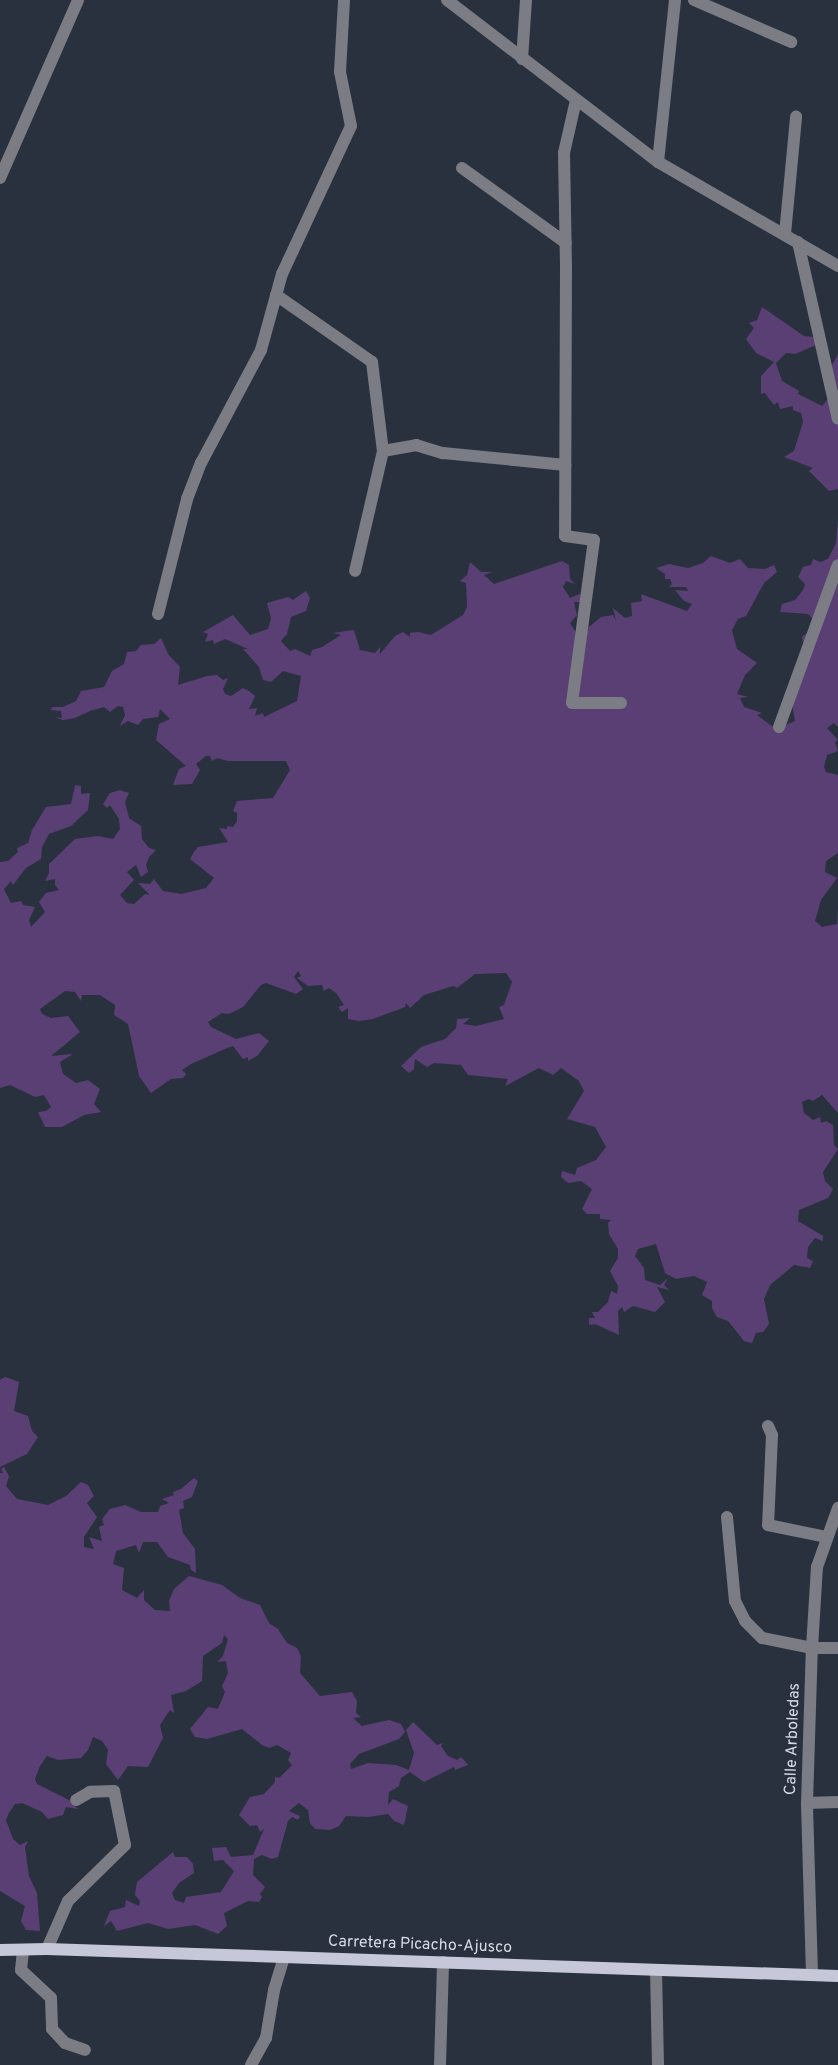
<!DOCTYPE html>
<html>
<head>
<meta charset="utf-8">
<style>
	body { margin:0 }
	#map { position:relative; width:838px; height:2065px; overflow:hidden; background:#29313f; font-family:Overpass,sans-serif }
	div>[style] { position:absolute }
	.green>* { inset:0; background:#5a3f74 }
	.minor>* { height:12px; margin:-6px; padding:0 6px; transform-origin:6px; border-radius:6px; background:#7b7c84 }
	.major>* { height:12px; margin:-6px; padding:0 6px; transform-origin:6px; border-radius:6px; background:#c6c7d8 }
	span { translate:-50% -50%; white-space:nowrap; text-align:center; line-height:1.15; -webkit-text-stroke:4.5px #29313f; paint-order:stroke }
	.street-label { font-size:16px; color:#d6dbe4 }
</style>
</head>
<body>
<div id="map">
	<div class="green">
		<i style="clip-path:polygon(762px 307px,804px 336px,813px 337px,814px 333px,816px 345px,795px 354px,786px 353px,776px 363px,782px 381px,799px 391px,798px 394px,822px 406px,829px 398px,831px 367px,838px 354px,838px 489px,829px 491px,809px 471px,813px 468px,784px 457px,794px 451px,803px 422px,801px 413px,793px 410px,793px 406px,780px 409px,778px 402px,774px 405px,765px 393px,761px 394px,761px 376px,774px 362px,756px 353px,746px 339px,754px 328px,749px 323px,757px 320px)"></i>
		<i style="clip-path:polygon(838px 518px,838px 727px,834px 723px,827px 728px,838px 740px,835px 742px,838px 751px,827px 755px,824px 767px,826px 772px,838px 775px,838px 853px,826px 861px,825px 872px,837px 878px,821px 900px,815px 921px,822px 927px,837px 924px,838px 907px,838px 1113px,822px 1095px,813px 1101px,809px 1099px,802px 1102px,804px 1113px,813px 1120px,820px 1117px,821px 1123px,826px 1121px,833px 1125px,834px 1145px,838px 1149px,823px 1172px,825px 1181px,833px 1189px,828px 1198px,799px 1210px,798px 1221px,823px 1236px,823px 1241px,815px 1238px,808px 1247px,807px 1258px,813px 1261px,810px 1268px,794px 1265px,770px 1285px,764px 1299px,769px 1324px,763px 1332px,756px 1333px,752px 1343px,744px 1341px,728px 1321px,717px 1317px,712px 1308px,712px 1301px,702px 1295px,707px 1282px,694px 1276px,676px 1279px,665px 1273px,656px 1244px,638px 1249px,635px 1256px,644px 1268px,645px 1280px,660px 1285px,668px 1278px,664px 1285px,669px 1290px,657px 1287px,665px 1302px,655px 1312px,633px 1306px,624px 1312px,622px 1307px,618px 1311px,619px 1335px,595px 1324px,589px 1325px,589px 1318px,595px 1318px,592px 1312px,598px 1312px,608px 1302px,611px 1291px,617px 1294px,618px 1286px,610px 1271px,618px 1258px,618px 1249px,609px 1234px,608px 1223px,611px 1220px,600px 1219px,600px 1214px,587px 1214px,582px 1209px,592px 1189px,581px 1181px,568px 1183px,561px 1177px,562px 1171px,575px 1175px,577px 1168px,596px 1160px,606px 1147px,595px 1127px,567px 1119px,584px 1091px,579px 1081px,561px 1068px,553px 1075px,539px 1068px,505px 1086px,508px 1079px,468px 1075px,461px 1065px,434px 1063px,427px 1067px,415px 1059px,414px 1069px,409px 1073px,401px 1066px,421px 1047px,445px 1039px,456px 1028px,457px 1019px,470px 1018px,463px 1024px,476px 1026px,504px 1019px,499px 1007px,504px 1005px,512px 982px,506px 973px,475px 974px,457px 988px,453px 986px,424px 995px,410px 1008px,406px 1003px,405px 1007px,373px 1019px,359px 1021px,348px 1019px,348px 1008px,342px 1012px,338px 1007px,344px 1005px,336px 993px,329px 988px,324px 991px,322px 985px,308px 986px,297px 978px,301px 976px,298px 971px,294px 977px,303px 989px,296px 994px,266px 983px,261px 985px,243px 1007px,229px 1014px,222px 1013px,208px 1022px,211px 1027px,236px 1039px,259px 1033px,269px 1041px,257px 1056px,248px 1061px,248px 1057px,243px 1059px,233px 1046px,227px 1048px,191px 1064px,182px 1070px,186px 1074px,183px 1078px,171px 1079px,151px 1093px,139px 1076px,128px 1024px,114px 1015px,115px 1005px,100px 995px,82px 995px,81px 1001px,75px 992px,65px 991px,40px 1009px,42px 1014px,51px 1018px,68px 1016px,80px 1032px,51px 1056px,73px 1054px,60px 1062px,63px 1074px,76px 1083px,88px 1080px,100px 1089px,94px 1104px,101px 1112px,84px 1115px,62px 1127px,45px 1127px,38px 1112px,46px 1111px,51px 1107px,44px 1095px,35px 1097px,10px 1085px,0 1088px,0 862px,8px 861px,18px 852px,17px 848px,28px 843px,32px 830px,46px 807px,71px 804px,75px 785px,81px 786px,81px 794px,90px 793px,88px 810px,71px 826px,49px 834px,42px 847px,41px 859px,26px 868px,13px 885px,11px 881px,4px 889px,11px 903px,21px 901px,23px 905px,35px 907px,29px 920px,31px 927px,45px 912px,39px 902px,46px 893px,59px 890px,55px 885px,55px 879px,45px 881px,49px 873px,49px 864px,75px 839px,98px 836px,113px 839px,120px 829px,119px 819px,110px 805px,107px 808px,103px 804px,110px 793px,120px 790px,129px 793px,125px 802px,129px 818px,141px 826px,142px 839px,149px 848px,156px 850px,149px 857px,146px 865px,148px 872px,141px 877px,136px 865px,127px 872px,134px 880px,120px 895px,127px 903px,134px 904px,145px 894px,150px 895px,138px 883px,150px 884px,154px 879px,163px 891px,181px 894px,206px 888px,214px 878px,190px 859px,194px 852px,198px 847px,228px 842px,219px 828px,227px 829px,227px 826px,233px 827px,237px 821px,237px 813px,233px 811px,237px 801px,273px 798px,290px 770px,286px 761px,228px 761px,217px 758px,212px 761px,210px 756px,206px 756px,196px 764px,200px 770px,192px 784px,173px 785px,179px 769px,186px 766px,156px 740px,159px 724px,170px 719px,160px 709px,158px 717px,143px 719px,138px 725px,128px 721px,120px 726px,125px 715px,123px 707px,118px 706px,110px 712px,104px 707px,90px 711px,75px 718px,63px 720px,54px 717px,62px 718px,61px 711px,50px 710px,53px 707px,63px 707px,76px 701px,81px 691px,104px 687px,112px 671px,124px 664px,127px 652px,136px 651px,141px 645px,154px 644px,161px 638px,168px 654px,180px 667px,178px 685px,207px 676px,217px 675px,223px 680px,228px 678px,223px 689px,225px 694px,231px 696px,243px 688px,249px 691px,255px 696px,249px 709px,257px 708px,255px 716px,263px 713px,264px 717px,297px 701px,301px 676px,283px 671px,271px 682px,263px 680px,259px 667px,243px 649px,248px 649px,225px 639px,214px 644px,213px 640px,205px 642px,208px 634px,203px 632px,233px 615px,250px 635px,268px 629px,271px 618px,267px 603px,288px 597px,293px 600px,306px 591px,310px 598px,306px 611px,291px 617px,287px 634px,281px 641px,290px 651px,295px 649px,310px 656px,312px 650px,322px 647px,341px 635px,333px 633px,354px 630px,360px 650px,375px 653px,380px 647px,380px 654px,395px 636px,403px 632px,410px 637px,410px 633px,418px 632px,431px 635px,463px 615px,467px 607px,466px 583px,460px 581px,467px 575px,470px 562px,481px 572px,492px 572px,484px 575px,494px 584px,562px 561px,569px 565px,570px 579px,575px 584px,566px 581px,563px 587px,570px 598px,582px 593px,582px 602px,574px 602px,577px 615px,570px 623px,578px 636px,601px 617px,613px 615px,616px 621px,613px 608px,625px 618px,632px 616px,631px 603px,642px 601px,641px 594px,687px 611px,692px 604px,684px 601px,675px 590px,688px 591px,686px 587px,669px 587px,672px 584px,670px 579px,665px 579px,665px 574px,656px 568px,669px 564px,688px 568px,703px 563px,711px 556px,730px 563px,740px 559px,748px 568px,765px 569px,774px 565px,777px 572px,764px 583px,746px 616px,738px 619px,732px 630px,737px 649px,757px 663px,745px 675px,737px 694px,748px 697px,740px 698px,744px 707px,762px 713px,757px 715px,776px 729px,795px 721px,792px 704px,805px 654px,802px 637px,818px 624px,808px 614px,780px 612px,782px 604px,795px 600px,803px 590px,805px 584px,798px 577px,803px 567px,811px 565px,813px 559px,820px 562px,828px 559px,836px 543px)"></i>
		<i style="clip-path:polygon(5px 1377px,19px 1382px,14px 1411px,28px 1416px,32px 1431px,38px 1437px,27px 1454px,0 1467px,0 1380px)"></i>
		<i style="clip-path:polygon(4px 1467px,9px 1476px,6px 1486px,17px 1499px,48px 1505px,66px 1496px,81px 1482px,88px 1485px,94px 1496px,87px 1503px,97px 1517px,84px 1537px,84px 1547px,94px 1549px,89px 1537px,102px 1541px,99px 1527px,104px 1525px,102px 1519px,110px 1509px,125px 1505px,141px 1512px,158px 1512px,160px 1506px,169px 1503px,162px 1499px,174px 1495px,173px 1492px,181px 1489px,194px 1478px,198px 1481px,192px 1497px,183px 1501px,184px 1508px,179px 1510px,183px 1533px,195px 1549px,196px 1573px,191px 1570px,190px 1565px,168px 1557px,157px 1542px,143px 1542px,139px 1553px,136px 1545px,116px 1551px,113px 1564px,124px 1568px,122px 1590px,137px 1598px,144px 1590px,144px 1600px,155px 1610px,170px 1611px,169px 1601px,174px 1589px,189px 1576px,222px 1585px,240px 1598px,260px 1605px,269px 1623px,278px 1629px,287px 1643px,297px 1648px,301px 1656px,300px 1673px,320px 1696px,352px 1692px,357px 1701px,356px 1713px,361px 1717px,353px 1718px,362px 1726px,389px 1720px,401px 1724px,405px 1732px,399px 1739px,359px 1754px,350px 1764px,351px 1769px,368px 1763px,396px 1765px,409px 1770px,414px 1753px,406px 1730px,413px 1722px,437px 1745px,443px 1743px,441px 1746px,448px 1756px,457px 1760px,461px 1757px,468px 1765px,455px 1770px,454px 1767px,424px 1782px,410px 1772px,401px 1778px,399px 1786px,389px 1792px,388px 1805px,393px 1799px,408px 1806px,404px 1825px,394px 1821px,388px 1814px,368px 1817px,346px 1816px,339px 1826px,330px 1830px,315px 1829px,310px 1823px,308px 1810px,299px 1803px,289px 1811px,300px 1816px,298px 1820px,292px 1817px,288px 1821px,278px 1857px,272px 1859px,262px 1855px,254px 1859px,253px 1875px,265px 1887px,260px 1894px,262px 1897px,259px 1902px,248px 1901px,224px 1913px,227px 1926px,218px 1934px,195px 1925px,168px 1929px,148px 1923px,117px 1931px,111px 1921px,104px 1926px,110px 1911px,125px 1907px,126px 1900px,139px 1906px,140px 1901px,135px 1895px,137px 1882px,173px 1852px,175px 1857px,187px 1857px,193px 1864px,194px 1873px,179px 1883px,172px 1893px,175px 1900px,184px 1903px,186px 1897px,221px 1892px,234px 1871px,223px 1860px,214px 1861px,212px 1848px,226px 1847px,231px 1857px,253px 1855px,264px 1829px,260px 1832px,257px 1825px,250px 1826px,239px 1815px,250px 1797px,264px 1794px,275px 1782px,275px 1777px,279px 1778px,292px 1765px,288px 1760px,291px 1753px,277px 1745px,269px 1748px,262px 1745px,242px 1729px,207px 1739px,195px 1737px,190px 1729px,208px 1707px,218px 1709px,225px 1692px,222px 1686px,228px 1673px,226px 1661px,217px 1662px,223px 1656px,228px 1639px,224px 1635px,222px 1643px,203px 1656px,202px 1681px,186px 1691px,171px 1695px,174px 1713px,170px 1710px,160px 1725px,163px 1738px,148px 1767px,128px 1766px,118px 1780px,106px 1764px,108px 1750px,102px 1741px,93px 1737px,88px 1750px,81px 1758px,58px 1760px,47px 1756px,40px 1766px,35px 1779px,37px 1784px,69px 1800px,78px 1809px,66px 1807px,63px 1815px,48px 1819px,42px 1812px,22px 1803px,15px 1804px,9px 1813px,6px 1820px,13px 1839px,20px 1845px,28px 1841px,25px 1847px,29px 1876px,37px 1893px,40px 1931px,26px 1930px,21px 1921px,25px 1906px,0 1891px,0 1473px,3px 1473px,1px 1469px)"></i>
	</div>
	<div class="minor">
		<i style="left:447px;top:0;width:266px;rotate:37.5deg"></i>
		<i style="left:658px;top:162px;width:208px;rotate:30deg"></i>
		<i style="left:694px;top:0;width:106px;rotate:23.4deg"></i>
		<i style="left:522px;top:59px;width:59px;rotate:-86.1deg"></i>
		<i style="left:576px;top:100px;width:54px;rotate:102.8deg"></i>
		<i style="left:564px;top:153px;width:114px;rotate:89deg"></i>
		<i style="left:566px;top:267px;width:269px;rotate:90.2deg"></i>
		<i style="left:565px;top:536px;width:29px;rotate:8deg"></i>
		<i style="left:594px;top:540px;width:164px;rotate:97.7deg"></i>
		<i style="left:572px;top:703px;width:49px"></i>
		<i style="left:658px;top:162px;width:163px;rotate:-84deg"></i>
		<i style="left:462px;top:168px;width:128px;rotate:35.8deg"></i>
		<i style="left:0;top:178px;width:194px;rotate:-66.3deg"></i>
		<i style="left:785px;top:234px;width:118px;rotate:-84.6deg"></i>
		<i style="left:798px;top:242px;width:181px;rotate:77.3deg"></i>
		<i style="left:276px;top:295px;width:117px;rotate:34.9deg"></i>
		<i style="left:372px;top:362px;width:90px;rotate:83deg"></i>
		<i style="left:383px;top:451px;width:123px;rotate:103.1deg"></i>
		<i style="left:383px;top:451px;width:34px;rotate:-10deg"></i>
		<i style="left:416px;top:445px;width:28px;rotate:17deg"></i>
		<i style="left:443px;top:453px;width:123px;rotate:5.6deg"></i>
		<i style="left:158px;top:614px;width:119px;rotate:-75.8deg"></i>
		<i style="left:187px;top:499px;width:39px;rotate:-69deg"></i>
		<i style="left:201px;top:463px;width:128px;rotate:-62deg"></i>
		<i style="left:261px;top:350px;width:79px;rotate:-74.6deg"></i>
		<i style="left:282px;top:274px;width:163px;rotate:-65deg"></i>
		<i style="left:351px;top:126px;width:55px;rotate:-101.5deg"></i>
		<i style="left:340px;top:72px;width:72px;rotate:-86.8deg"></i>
		<i style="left:779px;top:727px;width:172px;rotate:-70deg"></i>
		<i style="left:768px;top:1426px;width:10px;rotate:66deg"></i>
		<i style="left:772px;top:1435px;width:90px;rotate:92.5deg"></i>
		<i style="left:768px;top:1525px;width:59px;rotate:11.7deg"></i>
		<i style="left:727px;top:1517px;width:84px;rotate:84.6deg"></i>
		<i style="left:735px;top:1601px;width:22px;rotate:63deg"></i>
		<i style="left:745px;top:1621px;width:24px;rotate:45deg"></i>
		<i style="left:762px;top:1638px;width:51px;rotate:11.3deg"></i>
		<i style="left:812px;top:1648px;width:26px"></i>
		<i style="left:807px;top:1803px;width:31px;rotate:-2deg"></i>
		<i style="left:47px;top:1949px;width:52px;rotate:-66.4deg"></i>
		<i style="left:68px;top:1901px;width:80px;rotate:-44.5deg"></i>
		<i style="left:125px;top:1845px;width:55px;rotate:-101.5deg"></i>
		<i style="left:114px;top:1791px;width:24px;rotate:178deg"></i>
		<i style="left:90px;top:1792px;width:16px;rotate:150deg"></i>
		<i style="left:23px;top:1951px;width:19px;rotate:96deg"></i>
		<i style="left:21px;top:1970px;width:41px;rotate:43deg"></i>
		<i style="left:51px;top:1998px;width:31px;rotate:88deg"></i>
		<i style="left:52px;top:2029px;width:19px;rotate:47deg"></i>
		<i style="left:65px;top:2043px;width:21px;rotate:19deg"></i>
		<i style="left:656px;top:1970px;width:95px;rotate:88.8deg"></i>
		<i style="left:812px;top:1974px;width:171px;rotate:-91.7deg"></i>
		<i style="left:807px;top:1803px;width:155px;rotate:-88.2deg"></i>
		<i style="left:812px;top:1648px;width:81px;rotate:-86.5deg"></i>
		<i style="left:817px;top:1567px;width:63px;rotate:-70.4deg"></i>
		<i style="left:251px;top:2065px;width:31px;rotate:-61deg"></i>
		<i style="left:266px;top:2038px;width:49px;rotate:-80.5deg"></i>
		<i style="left:274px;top:1990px;width:34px;rotate:-73deg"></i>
		<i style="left:440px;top:2065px;width:103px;rotate:-88.3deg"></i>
	</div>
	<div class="major">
		<i style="left:0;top:1950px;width:47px;rotate:-1.2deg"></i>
		<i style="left:47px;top:1949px;width:791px;rotate:1.95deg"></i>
	</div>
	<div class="street-label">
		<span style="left:793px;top:1739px;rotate:-88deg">Calle Arboledas</span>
		<span style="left:420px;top:1945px;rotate:2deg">Carretera Picacho-Ajusco</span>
	</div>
</div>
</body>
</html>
